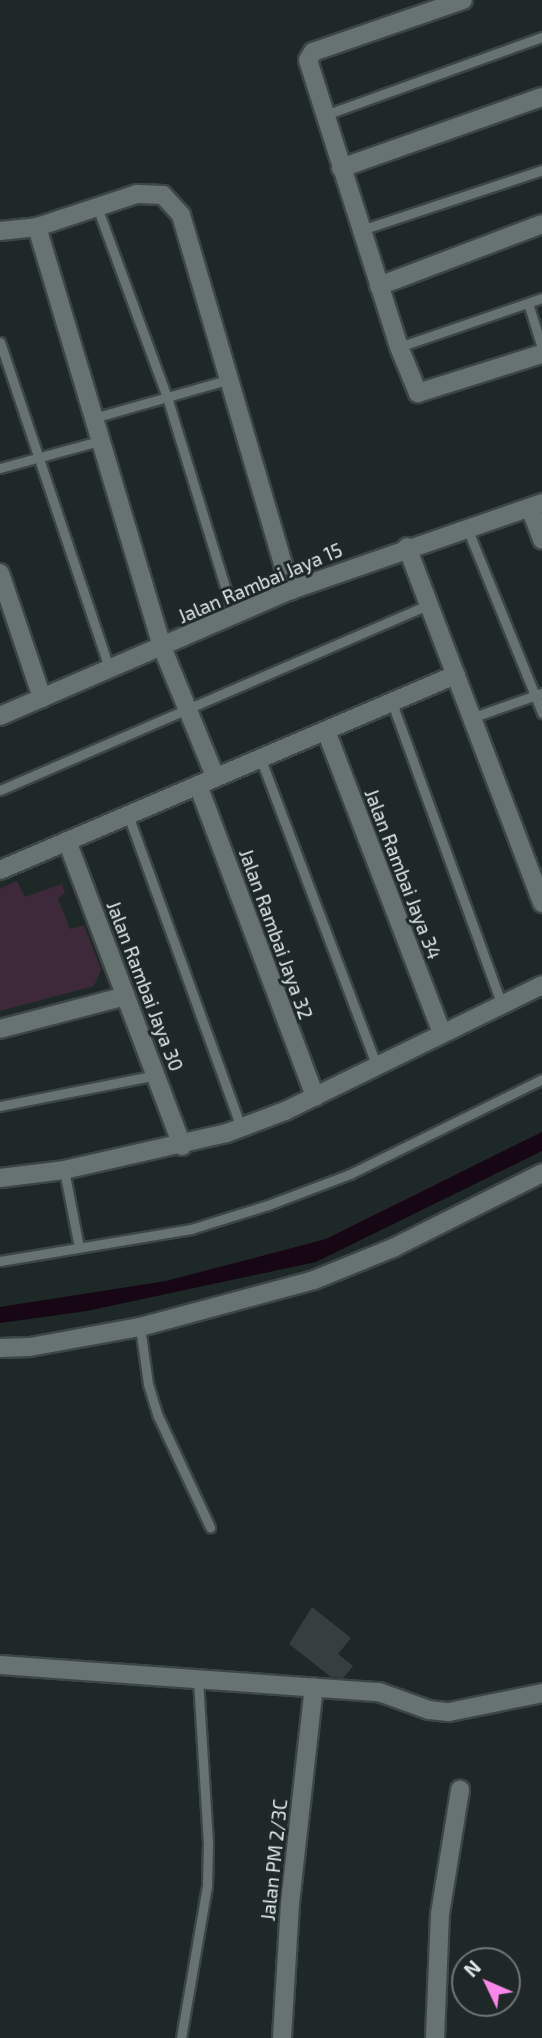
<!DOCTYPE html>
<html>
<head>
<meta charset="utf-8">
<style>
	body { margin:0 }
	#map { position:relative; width:542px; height:2038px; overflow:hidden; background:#1e2927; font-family:"Exo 2",sans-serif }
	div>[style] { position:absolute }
	.green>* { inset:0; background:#3e293a }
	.water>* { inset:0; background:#170614 }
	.building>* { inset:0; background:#35403e }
	.roads { filter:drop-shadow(2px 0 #3d4644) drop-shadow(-2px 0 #3d4644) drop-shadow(0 2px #3d4644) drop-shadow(0 -2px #3d4644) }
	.lane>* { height:9px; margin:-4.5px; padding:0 4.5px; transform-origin:4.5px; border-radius:4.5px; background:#677371 }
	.street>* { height:18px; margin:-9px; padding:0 9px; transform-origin:9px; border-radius:9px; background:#677371 }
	span { translate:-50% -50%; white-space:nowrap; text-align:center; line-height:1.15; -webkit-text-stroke:6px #1e2927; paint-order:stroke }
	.street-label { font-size:19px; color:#e3eae9 }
	.north { position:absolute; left:451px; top:1947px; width:70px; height:70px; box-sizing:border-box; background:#1e2927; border:2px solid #6d7675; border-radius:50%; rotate:314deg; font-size:19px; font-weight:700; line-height:28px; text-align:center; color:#e3eae9 }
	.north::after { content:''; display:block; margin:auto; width:24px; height:32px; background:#fa87e7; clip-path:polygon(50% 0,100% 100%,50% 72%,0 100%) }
</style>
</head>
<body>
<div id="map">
	<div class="green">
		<i style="clip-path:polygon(17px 881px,25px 897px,62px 884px,65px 893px,58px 898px,70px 929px,84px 925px,101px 969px,94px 986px,0 1011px,0 889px)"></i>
	</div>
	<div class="water">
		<i style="clip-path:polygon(542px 1132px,542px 1151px,316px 1262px,87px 1311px,0 1323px,0 1307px,166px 1281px,326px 1239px)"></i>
	</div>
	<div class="building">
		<i style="clip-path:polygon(312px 1607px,351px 1638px,338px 1654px,353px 1666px,343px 1678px,331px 1677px,289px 1644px)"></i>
	</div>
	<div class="roads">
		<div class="lane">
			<i style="left:325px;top:115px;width:231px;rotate:-19.8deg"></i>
			<i style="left:97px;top:207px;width:202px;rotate:69.8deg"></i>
			<i style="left:167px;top:397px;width:229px;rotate:73deg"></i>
			<i style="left:361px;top:230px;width:191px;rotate:-18.3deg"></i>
			<i style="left:528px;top:303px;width:47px;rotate:72.7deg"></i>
			<i style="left:0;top:342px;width:346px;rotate:71.5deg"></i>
			<i style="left:399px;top:347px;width:151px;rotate:-18.9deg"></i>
			<i style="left:97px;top:417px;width:138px;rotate:-15.9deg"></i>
			<i style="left:0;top:468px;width:107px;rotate:-15.2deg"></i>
			<i style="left:467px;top:528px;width:200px;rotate:67.9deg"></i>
			<i style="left:392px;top:703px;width:321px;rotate:70deg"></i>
			<i style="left:471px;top:718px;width:75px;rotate:-19.4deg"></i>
			<i style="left:260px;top:757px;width:331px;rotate:69.3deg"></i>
			<i style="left:0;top:790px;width:468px;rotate:-23.4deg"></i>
			<i style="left:128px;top:815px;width:332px;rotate:70.1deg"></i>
			<i style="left:0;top:1106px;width:159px;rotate:-11.2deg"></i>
			<i style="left:64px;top:1170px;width:78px;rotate:79deg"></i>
			<i style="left:0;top:1261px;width:194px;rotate:-9.5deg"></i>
			<i style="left:191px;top:1229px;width:81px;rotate:-17.3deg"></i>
			<i style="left:268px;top:1205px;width:88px;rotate:-20.7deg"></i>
			<i style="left:350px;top:1174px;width:214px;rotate:-26.3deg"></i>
			<i style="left:140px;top:1327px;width:58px;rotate:82deg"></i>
			<i style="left:148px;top:1384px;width:34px;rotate:73deg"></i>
			<i style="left:158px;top:1416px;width:123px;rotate:64.9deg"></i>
			<i style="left:181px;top:2038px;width:154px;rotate:-80.3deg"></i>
			<i style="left:207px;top:1886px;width:43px;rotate:-88.7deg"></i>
			<i style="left:208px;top:1843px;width:165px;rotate:-93.5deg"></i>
		</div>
		<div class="street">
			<i style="left:463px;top:0;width:159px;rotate:160.9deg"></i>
			<i style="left:313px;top:52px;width:9px;rotate:122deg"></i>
			<i style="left:308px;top:60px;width:301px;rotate:72.4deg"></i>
			<i style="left:399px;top:347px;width:50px;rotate:67.6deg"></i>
			<i style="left:418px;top:393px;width:130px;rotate:-17.5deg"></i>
			<i style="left:341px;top:168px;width:213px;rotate:-19.5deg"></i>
			<i style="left:37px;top:227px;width:438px;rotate:73.4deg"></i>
			<i style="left:162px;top:647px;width:139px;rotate:67.7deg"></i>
			<i style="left:0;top:231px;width:37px;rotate:-6deg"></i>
			<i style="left:37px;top:227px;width:105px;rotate:-18.3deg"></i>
			<i style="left:137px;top:194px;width:26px;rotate:2deg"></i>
			<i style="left:163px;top:195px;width:27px;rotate:48deg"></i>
			<i style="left:181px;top:215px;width:391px;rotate:73.7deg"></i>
			<i style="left:379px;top:286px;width:174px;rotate:-20.8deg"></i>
			<i style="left:530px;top:508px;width:34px;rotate:69deg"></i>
			<i style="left:407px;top:547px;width:381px;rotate:69.2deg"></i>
			<i style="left:0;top:573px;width:132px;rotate:71.4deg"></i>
			<i style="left:0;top:716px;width:317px;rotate:-23.4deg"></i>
			<i style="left:291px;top:590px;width:266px;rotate:-19.1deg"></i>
			<i style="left:326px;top:731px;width:324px;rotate:69deg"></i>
			<i style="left:198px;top:785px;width:333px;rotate:69.4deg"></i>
			<i style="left:67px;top:841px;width:326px;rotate:69.3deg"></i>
			<i style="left:0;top:870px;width:496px;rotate:-23.2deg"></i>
			<i style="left:0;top:1029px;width:130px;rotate:-14.7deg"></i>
			<i style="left:0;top:1178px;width:64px;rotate:-7.1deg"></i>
			<i style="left:64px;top:1170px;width:167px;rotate:-12.8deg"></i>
			<i style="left:227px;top:1133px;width:62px;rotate:-20.8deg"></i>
			<i style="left:285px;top:1111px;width:286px;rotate:-26.1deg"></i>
			<i style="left:0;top:1348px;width:30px;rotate:-2deg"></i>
			<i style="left:30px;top:1347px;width:112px;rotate:-10.3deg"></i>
			<i style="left:140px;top:1327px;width:180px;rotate:-15.1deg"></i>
			<i style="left:314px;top:1280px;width:85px;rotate:-22.1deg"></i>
			<i style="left:393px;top:1248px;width:167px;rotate:-26.7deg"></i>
			<i style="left:0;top:1665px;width:380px;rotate:4.1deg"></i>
			<i style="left:379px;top:1692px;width:53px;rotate:19.8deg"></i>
			<i style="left:429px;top:1710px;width:20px;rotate:6deg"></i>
			<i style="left:449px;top:1712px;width:95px;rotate:-11.5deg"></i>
			<i style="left:282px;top:2038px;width:135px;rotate:-86.6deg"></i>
			<i style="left:290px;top:1903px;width:217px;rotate:-83.7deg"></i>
			<i style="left:435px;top:2038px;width:124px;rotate:-87.7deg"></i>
			<i style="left:440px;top:1914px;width:126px;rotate:-80.8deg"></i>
		</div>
	</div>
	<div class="street-label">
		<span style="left:260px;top:583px;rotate:-23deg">Jalan Rambai Jaya 15</span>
		<span style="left:403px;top:874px;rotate:69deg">Jalan Rambai Jaya 34</span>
		<span style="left:276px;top:934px;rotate:70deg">Jalan Rambai Jaya 32</span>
		<span style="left:145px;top:986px;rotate:69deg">Jalan Rambai Jaya 30</span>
		<span style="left:274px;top:1860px;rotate:-84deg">Jalan PM 2/3C</span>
	</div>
	<div class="north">N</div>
</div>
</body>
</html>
